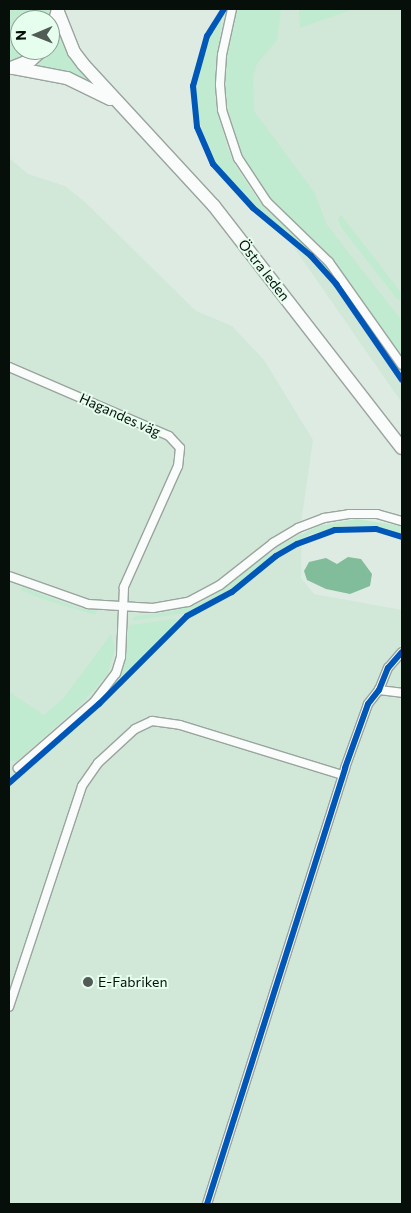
<!DOCTYPE html>
<html>
<head>
<meta charset="utf-8">
<style>
	body { margin:0 }
	#map { position:relative; width:411px; height:1213px; overflow:hidden; background:#deebe2; font-family:Commissioner,sans-serif }
	div>[style] { position:absolute }
	.built>* { inset:0; background:#d1e7d8 }
	.green>* { inset:0; background:#c0ebd0 }
	.water>* { inset:0; background:#81bd9a }
	.roads { filter:drop-shadow(1px 0 #9aa49e) drop-shadow(-1px 0 #9aa49e) drop-shadow(0 1px #9aa49e) drop-shadow(0 -1px #9aa49e) }
	.minor>* { height:8px; margin:-4px; padding:0 4px; transform-origin:4px; border-radius:4px; background:#fafcfb }
	.trunk>* { height:12px; margin:-6px; padding:0 6px; transform-origin:6px; border-radius:6px; background:#fafcfb }
	.cycleway>* { height:6px; margin:-3px; padding:0 3px; transform-origin:3px; border-radius:3px; background:#0057b8 }
	.dots>* { width:14px; height:14px; translate:-50% -50%; box-sizing:border-box; border:2px solid #e6feee; border-radius:50% }
	span { translate:-50% -50%; white-space:nowrap; text-align:center; line-height:1.15; -webkit-text-stroke:4px #e6feee; paint-order:stroke }
	.street-label { font-size:14px; color:#070f0a }
	.poi-label { font-size:14px; color:#070f0a }
	.left { translate:0 -50%; text-align:left }
	.frame { position:absolute; inset:0; border:10px solid #070f0a; pointer-events:none }
	.north { position:absolute; left:10px; top:10px; width:50px; height:50px; box-sizing:border-box; background:#e6feee; border:1px solid #8d9e93; border-radius:50%; rotate:269deg; font-size:14px; font-weight:700; line-height:20px; text-align:center; color:#070f0a }
	.north::after { content:''; display:block; margin:auto; width:18px; height:22px; background:#525c56; clip-path:polygon(50% 0,100% 100%,50% 72%,0 100%) }
</style>
</head>
<body>
<div id="map">
	<div class="built">
		<i style="clip-path:polygon(225px 9px,402px 9px,402px 403px,202px 115px)"></i>
		<i style="clip-path:polygon(9px 158px,28px 174px,65px 186px,86px 203px,196px 311px,232px 326px,264px 360px,313px 440px,302px 516px,301px 578px,314px 594px,402px 610px,402px 1204px,9px 1204px)"></i>
	</div>
	<div class="green">
		<i style="clip-path:polygon(9px 9px,53px 9px,50px 20px,20px 20px,20px 50px,35px 50px,9px 63px)"></i>
		<i style="clip-path:polygon(281px 9px,277px 40px,257px 64px,253px 76px,254px 111px,314px 192px,327px 225px,402px 321px,402px 356px,323px 248px,269px 199px,238px 148px,230px 121px,225px 86px,227px 54px,236px 10px)"></i>
		<i style="clip-path:polygon(299px 9px,353px 9px,300px 28px)"></i>
		<i style="clip-path:polygon(222px 18px,215px 78px,216px 102px,227px 147px,236px 166px,259px 201px,319px 258px,334px 276px,396px 364px,402px 377px,317px 259px,249px 201px,215px 163px,208px 150px,196px 110px,195px 92px,208px 39px)"></i>
		<i style="clip-path:polygon(59px 26px,88px 79px,88px 81px,58px 70px,28px 68px,50px 50px)"></i>
		<i style="clip-path:polygon(341px 215px,402px 294px,402px 300px,397px 299px,341px 227px,338px 218px)"></i>
		<i style="clip-path:polygon(357px 519px,402px 526px,402px 534px,379px 527px,342px 526px,311px 534px,277px 551px,275px 548px,318px 526px)"></i>
		<i style="clip-path:polygon(268px 554px,271px 557px,251px 574px,209px 603px,185px 613px,131px 621px,136px 616px,170px 612px,207px 600px)"></i>
		<i style="clip-path:polygon(22px 587px,78px 608px,97px 611px,95px 615px,42px 599px,21px 590px)"></i>
		<i style="clip-path:polygon(176px 619px,178px 623px,113px 688px,124px 666px,129px 625px)"></i>
		<i style="clip-path:polygon(111px 634px,115px 648px,107px 675px,81px 704px,17px 761px,9px 761px,9px 692px,44px 715px,63px 699px)"></i>
	</div>
	<div class="water">
		<i style="clip-path:polygon(326px 558px,337px 564px,348px 557px,361px 559px,372px 574px,370px 586px,350px 594px,326px 589px,307px 580px,304px 571px,309px 562px)"></i>
	</div>
	<div class="roads">
		<div class="minor">
			<i style="left:232px;top:9px;width:47px;rotate:102.3deg"></i>
			<i style="left:222px;top:55px;width:30px;rotate:94deg"></i>
			<i style="left:220px;top:85px;width:25px;rotate:85deg"></i>
			<i style="left:222px;top:110px;width:51px;rotate:71.6deg"></i>
			<i style="left:238px;top:158px;width:53px;rotate:56.6deg"></i>
			<i style="left:267px;top:202px;width:86px;rotate:44.1deg"></i>
			<i style="left:329px;top:262px;width:126px;rotate:54.7deg"></i>
			<i style="left:9px;top:367px;width:174px;rotate:23.3deg"></i>
			<i style="left:169px;top:436px;width:16px;rotate:47deg"></i>
			<i style="left:180px;top:448px;width:18px;rotate:96deg"></i>
			<i style="left:178px;top:466px;width:133px;rotate:114.1deg"></i>
			<i style="left:124px;top:587px;width:70px;rotate:92.5deg"></i>
			<i style="left:121px;top:657px;width:17px;rotate:107deg"></i>
			<i style="left:116px;top:673px;width:36px;rotate:127deg"></i>
			<i style="left:94px;top:702px;width:101px;rotate:139deg"></i>
			<i style="left:9px;top:576px;width:84px;rotate:19.5deg"></i>
			<i style="left:88px;top:604px;width:65px;rotate:3.5deg"></i>
			<i style="left:153px;top:608px;width:36px;rotate:-10deg"></i>
			<i style="left:188px;top:602px;width:36px;rotate:-28deg"></i>
			<i style="left:220px;top:585px;width:68px;rotate:-38.4deg"></i>
			<i style="left:273px;top:543px;width:29px;rotate:-31deg"></i>
			<i style="left:298px;top:528px;width:28px;rotate:-21deg"></i>
			<i style="left:324px;top:518px;width:25px;rotate:-9deg"></i>
			<i style="left:349px;top:514px;width:28px"></i>
			<i style="left:377px;top:514px;width:26px;rotate:16deg"></i>
			<i style="left:379px;top:690px;width:23px;rotate:7deg"></i>
			<i style="left:9px;top:1007px;width:233px;rotate:-71.7deg"></i>
			<i style="left:82px;top:786px;width:28px;rotate:-55deg"></i>
			<i style="left:98px;top:763px;width:50px;rotate:-42.6deg"></i>
			<i style="left:135px;top:729px;width:19px;rotate:-25deg"></i>
			<i style="left:152px;top:721px;width:28px;rotate:8deg"></i>
			<i style="left:180px;top:725px;width:170px;rotate:17.1deg"></i>
			<i style="left:207px;top:1204px;width:457px;rotate:-72.4deg"></i>
			<i style="left:345px;top:768px;width:68px;rotate:-70.2deg"></i>
			<i style="left:368px;top:704px;width:18px;rotate:-52deg"></i>
			<i style="left:379px;top:690px;width:24px;rotate:-68deg"></i>
			<i style="left:388px;top:668px;width:21px;rotate:-49deg"></i>
		</div>
		<div class="trunk">
			<i style="left:58px;top:12px;width:43px;rotate:68.2deg"></i>
			<i style="left:74px;top:52px;width:15px;rotate:53deg"></i>
			<i style="left:83px;top:64px;width:193px;rotate:47.3deg"></i>
			<i style="left:214px;top:206px;width:306px;rotate:52.2deg"></i>
			<i style="left:50px;top:39px;width:30px;rotate:-75deg"></i>
			<i style="left:11px;top:68px;width:22px;rotate:-22deg"></i>
			<i style="left:31px;top:60px;width:15px;rotate:-42deg"></i>
			<i style="left:14px;top:68px;width:54px;rotate:10.7deg"></i>
			<i style="left:67px;top:78px;width:48px;rotate:26deg"></i>
		</div>
	</div>
	<div class="cycleway">
		<i style="left:224px;top:9px;width:32px;rotate:122deg"></i>
		<i style="left:207px;top:36px;width:52px;rotate:105.6deg"></i>
		<i style="left:193px;top:86px;width:41px;rotate:84.4deg"></i>
		<i style="left:197px;top:127px;width:40px;rotate:66.6deg"></i>
		<i style="left:213px;top:164px;width:59px;rotate:47.7deg"></i>
		<i style="left:253px;top:208px;width:75px;rotate:39.6deg"></i>
		<i style="left:311px;top:256px;width:38px;rotate:48deg"></i>
		<i style="left:336px;top:284px;width:116px;rotate:55.5deg"></i>
		<i style="left:9px;top:783px;width:120px;rotate:-41.3deg"></i>
		<i style="left:99px;top:704px;width:124px;rotate:-45deg"></i>
		<i style="left:187px;top:616px;width:51px;rotate:-28.1deg"></i>
		<i style="left:232px;top:592px;width:57px;rotate:-39.3deg"></i>
		<i style="left:276px;top:556px;width:24px;rotate:-30deg"></i>
		<i style="left:297px;top:544px;width:40px;rotate:-20.2deg"></i>
		<i style="left:335px;top:530px;width:41px;rotate:-1.4deg"></i>
		<i style="left:376px;top:529px;width:27px;rotate:17deg"></i>
		<i style="left:207px;top:1204px;width:457px;rotate:-72.4deg"></i>
		<i style="left:345px;top:768px;width:68px;rotate:-70.2deg"></i>
		<i style="left:368px;top:704px;width:18px;rotate:-52deg"></i>
		<i style="left:379px;top:690px;width:24px;rotate:-68deg"></i>
		<i style="left:388px;top:668px;width:21px;rotate:-49deg"></i>
	</div>
	<div class="dots">
		<i style="left:88px;top:982px;background:#525c56"></i>
	</div>
	<div class="street-label">
		<span style="left:264px;top:270px;rotate:52deg">Östra leden</span>
		<span style="left:120px;top:415px;rotate:24deg">Hagandes väg</span>
	</div>
	<div class="poi-label">
		<span class="left" style="left:98px;top:982px">E-Fabriken</span>
	</div>
	<div class="frame"></div>
	<div class="north">N</div>
</div>
</body>
</html>
